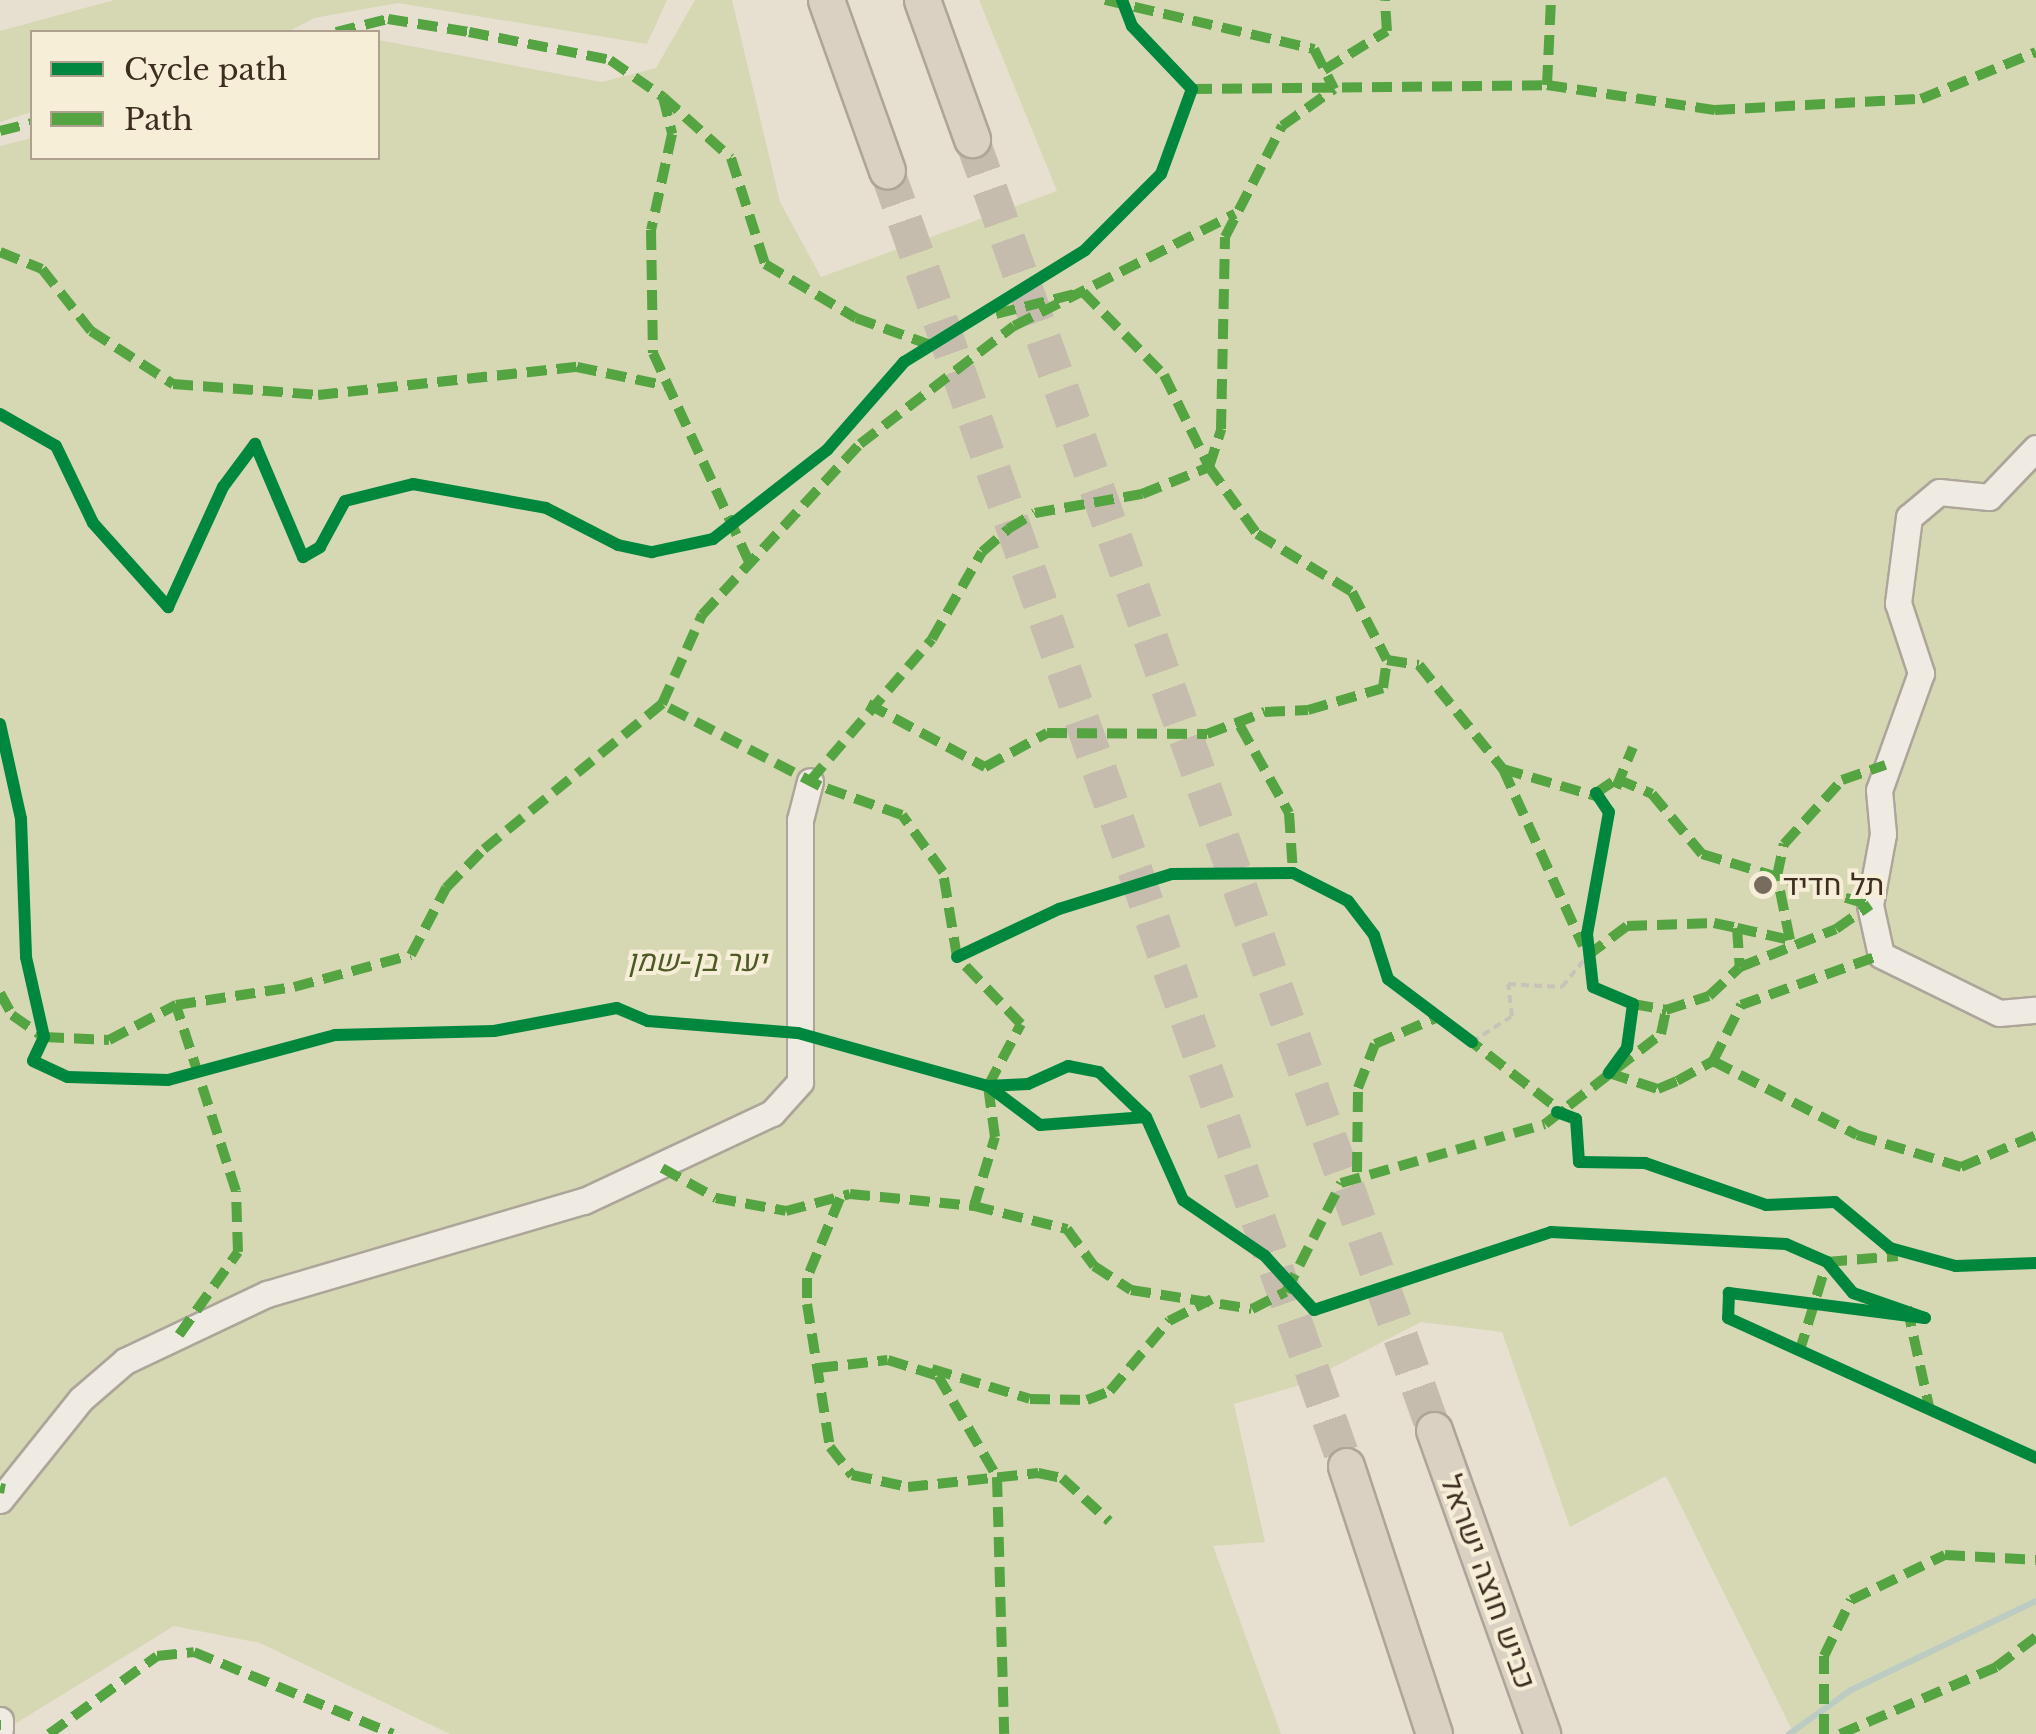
<!DOCTYPE html>
<html>
<head>
<meta charset="utf-8">
<style>
	body { margin:0 }
	#map { position:relative; width:2036px; height:1734px; overflow:hidden; background:#e7e0d1; font-family:"Libre Baskerville",Heebo,serif }
	div>[style] { position:absolute }
	.green>* { inset:0; background:#d6d7b3 }
	.stream>* { height:6px; margin:-3px; padding:0 3px; transform-origin:3px; border-radius:3px; background:#bcccc2 }
	.highway-tunnel>* { height:35px; margin-top:-17.5px; transform-origin:0; background:repeating-linear-gradient(90deg,#c5bcae 0 35px,transparent 0 53px) }
	.path>* { height:4px; margin-top:-2px; transform-origin:0; background:repeating-linear-gradient(90deg,#c8c2b9 0 8px,transparent 0 13px) }
	.roads { filter:drop-shadow(2px 0 #ada599) drop-shadow(-2px 0 #ada599) drop-shadow(0 2px #ada599) drop-shadow(0 -2px #ada599) }
	.minor>* { height:25px; margin:-12.5px; padding:0 12.5px; transform-origin:12.5px; border-radius:12.5px; background:#efebe3 }
	.highway>* { height:35px; margin:-17.5px; padding:0 17.5px; transform-origin:17.5px; border-radius:17.5px; background:#dad1c2 }
	.quiet>* { height:10px; margin-top:-5px; transform-origin:0; background:repeating-linear-gradient(90deg,#54a441 0 20px,transparent 0 30px) }
	.cycleway>* { height:12px; margin:-6px; padding:0 6px; transform-origin:6px; border-radius:6px; background:#00873e }
	.dots>* { width:28px; height:28px; translate:-50% -50%; box-sizing:border-box; border:5px solid #f7eed8; border-radius:50% }
	span { translate:-50% -50%; white-space:nowrap; text-align:center; line-height:1.15; -webkit-text-stroke:8px #f7eed8; paint-order:stroke }
	.poi-label { font-size:30px; color:#3d2e20 }
	.left { translate:0 -50%; text-align:left }
	.park-label { font-size:30px; color:#4d5a26; font-style:italic }
	.street-label { font-size:30px; color:#3d2e20 }
	.legend { position:absolute; left:30px; top:30px; width:350px; height:130px; box-sizing:border-box; background:#f7eed8; border:2px solid #ada18e; margin:0; padding:12px 18px; list-style:none; font-size:30px; color:#3d2e20 }
	.legend li { display:flex; align-items:center; gap:20px; height:50px }
	.legend b { width:50px; border:2px solid #ada18e }
</style>
</head>
<body>
<div id="map">
	<div class="green">
		<i style="clip-path:polygon(114px 0,667px 0,647px 44px,398px 3px,314px 18px,288px 32px,32px 32px,32px 112px,0 122px,0 31px)"></i>
		<i style="clip-path:polygon(695px 0,732px 0,780px 202px,821px 277px,1057px 191px,979px 0,2036px 0,2036px 1734px,1794px 1734px,1666px 1476px,1570px 1527px,1502px 1332px,1421px 1322px,1297px 1386px,1234px 1404px,1265px 1542px,1213px 1546px,1281px 1734px,450px 1734px,260px 1643px,174px 1626px,0 1733px,0 146px,32px 138px,32px 158px,378px 158px,378px 40px,602px 82px,656px 68px)"></i>
	</div>
	<div class="stream">
		<i style="left:1789px;top:1734px;width:76px;rotate:-35.4deg"></i>
		<i style="left:1851px;top:1690px;width:205px;rotate:-25.7deg"></i>
	</div>
	<div class="highway-tunnel">
		<i style="left:972px;top:139px;width:1371px;rotate:70.31deg"></i>
		<i style="left:887px;top:170px;width:1375px;rotate:70.5deg"></i>
	</div>
	<div class="path">
		<i style="left:1472px;top:1042px;width:48px;rotate:-33deg"></i>
		<i style="left:1512px;top:1016px;width:32px;rotate:-97deg"></i>
		<i style="left:1508px;top:984px;width:54px;rotate:3.2deg"></i>
		<i style="left:1562px;top:987px;width:40px;rotate:-51deg"></i>
	</div>
	<div class="roads">
		<div class="minor">
			<i style="left:2036px;top:448px;width:68px;rotate:133.8deg"></i>
			<i style="left:1989px;top:497px;width:50px;rotate:-174.3deg"></i>
			<i style="left:1939px;top:492px;width:39px;rotate:140deg"></i>
			<i style="left:1909px;top:517px;width:87px;rotate:97.3deg"></i>
			<i style="left:1898px;top:603px;width:74px;rotate:71.8deg"></i>
			<i style="left:1921px;top:673px;width:124px;rotate:109.7deg"></i>
			<i style="left:1879px;top:790px;width:44px;rotate:84.8deg"></i>
			<i style="left:1883px;top:834px;width:72px;rotate:100.4deg"></i>
			<i style="left:1870px;top:905px;width:51px;rotate:77.6deg"></i>
			<i style="left:1881px;top:955px;width:131px;rotate:26.2deg"></i>
			<i style="left:1999px;top:1013px;width:37px;rotate:-5deg"></i>
			<i style="left:0;top:1500px;width:129px;rotate:-51.3deg"></i>
			<i style="left:81px;top:1399px;width:58px;rotate:-40.8deg"></i>
			<i style="left:125px;top:1361px;width:157px;rotate:-25.3deg"></i>
			<i style="left:267px;top:1294px;width:330px;rotate:-16.4deg"></i>
			<i style="left:584px;top:1201px;width:208px;rotate:-25.1deg"></i>
			<i style="left:772px;top:1113px;width:42px;rotate:-47.9deg"></i>
			<i style="left:800px;top:1082px;width:262px;rotate:-90deg"></i>
			<i style="left:800px;top:820px;width:40px;rotate:-75.6deg"></i>
			<i style="left:0;top:1720px;width:9px;rotate:90deg"></i>
		</div>
		<div class="highway">
			<i style="left:826px;top:0;width:181px;rotate:70.3deg"></i>
			<i style="left:922px;top:0;width:148px;rotate:70.2deg"></i>
			<i style="left:1434px;top:1430px;width:323px;rotate:70.4deg"></i>
			<i style="left:1346px;top:1466px;width:282px;rotate:71.8deg"></i>
		</div>
	</div>
	<div class="quiet">
		<i style="left:1105px;top:0;width:215px;rotate:13.2deg"></i>
		<i style="left:1314px;top:49px;width:45px;rotate:63.4deg"></i>
		<i style="left:336px;top:32px;width:54px;rotate:-14deg"></i>
		<i style="left:388px;top:19px;width:82px;rotate:9.1deg"></i>
		<i style="left:469px;top:32px;width:144px;rotate:11.2deg"></i>
		<i style="left:610px;top:60px;width:65px;rotate:34.9deg"></i>
		<i style="left:663px;top:97px;width:38px;rotate:76deg"></i>
		<i style="left:672px;top:134px;width:98px;rotate:102.3deg"></i>
		<i style="left:651px;top:230px;width:123px;rotate:89.1deg"></i>
		<i style="left:653px;top:353px;width:228px;rotate:65.3deg"></i>
		<i style="left:1324px;top:70px;width:74px;rotate:-31.8deg"></i>
		<i style="left:1387px;top:31px;width:31px;rotate:-94deg"></i>
		<i style="left:1547px;top:85px;width:85px;rotate:-87.3deg"></i>
		<i style="left:1192px;top:89px;width:355px;rotate:-0.6deg"></i>
		<i style="left:1547px;top:85px;width:170px;rotate:8.5deg"></i>
		<i style="left:1715px;top:110px;width:206px;rotate:-3.1deg"></i>
		<i style="left:1921px;top:99px;width:124px;rotate:-22.2deg"></i>
		<i style="left:663px;top:97px;width:91px;rotate:41.9deg"></i>
		<i style="left:731px;top:158px;width:111px;rotate:72.2deg"></i>
		<i style="left:765px;top:264px;width:106px;rotate:30.7deg"></i>
		<i style="left:856px;top:318px;width:77px;rotate:19.9deg"></i>
		<i style="left:0;top:131px;width:33px;rotate:-14deg"></i>
		<i style="left:0;top:252px;width:45px;rotate:22deg"></i>
		<i style="left:42px;top:269px;width:79px;rotate:51.7deg"></i>
		<i style="left:91px;top:331px;width:98px;rotate:32.9deg"></i>
		<i style="left:173px;top:384px;width:145px;rotate:4.3deg"></i>
		<i style="left:318px;top:395px;width:261px;rotate:-6.2deg"></i>
		<i style="left:577px;top:367px;width:92px;rotate:11.9deg"></i>
		<i style="left:996px;top:314px;width:90px;rotate:-14.2deg"></i>
		<i style="left:1083px;top:292px;width:116px;rotate:45.7deg"></i>
		<i style="left:1164px;top:375px;width:102px;rotate:63.9deg"></i>
		<i style="left:1209px;top:467px;width:82px;rotate:54.4deg"></i>
		<i style="left:1257px;top:534px;width:111px;rotate:31.4deg"></i>
		<i style="left:1352px;top:592px;width:76px;rotate:62.8deg"></i>
		<i style="left:1387px;top:660px;width:32px;rotate:9deg"></i>
		<i style="left:1419px;top:665px;width:134px;rotate:51.1deg"></i>
		<i style="left:1503px;top:769px;width:100px;rotate:16.3deg"></i>
		<i style="left:868px;top:704px;width:133px;rotate:28.3deg"></i>
		<i style="left:985px;top:767px;width:71px;rotate:-28.7deg"></i>
		<i style="left:1047px;top:733px;width:160px;rotate:0.4deg"></i>
		<i style="left:1207px;top:734px;width:62px;rotate:-20.8deg"></i>
		<i style="left:1265px;top:712px;width:43px;rotate:-2.7deg"></i>
		<i style="left:1308px;top:710px;width:78px;rotate:-16.3deg"></i>
		<i style="left:1383px;top:688px;width:28px;rotate:-82deg"></i>
		<i style="left:1240px;top:726px;width:100px;rotate:60.6deg"></i>
		<i style="left:1289px;top:813px;width:60px;rotate:86.2deg"></i>
		<i style="left:1503px;top:769px;width:194px;rotate:65.7deg"></i>
		<i style="left:810px;top:781px;width:187px;rotate:-49.3deg"></i>
		<i style="left:932px;top:639px;width:100px;rotate:-60.1deg"></i>
		<i style="left:982px;top:552px;width:35px;rotate:-41deg"></i>
		<i style="left:1008px;top:529px;width:31px;rotate:-31deg"></i>
		<i style="left:1035px;top:513px;width:109px;rotate:-10.1deg"></i>
		<i style="left:1142px;top:494px;width:72px;rotate:-21.9deg"></i>
		<i style="left:1209px;top:467px;width:40px;rotate:-72deg"></i>
		<i style="left:1221px;top:429px;width:192px;rotate:-88.8deg"></i>
		<i style="left:1225px;top:237px;width:125px;rotate:-62.8deg"></i>
		<i style="left:1282px;top:126px;width:64px;rotate:-35.4deg"></i>
		<i style="left:1616px;top:788px;width:44px;rotate:-67.5deg"></i>
		<i style="left:1596px;top:793px;width:25px;rotate:-34deg"></i>
		<i style="left:1617px;top:779px;width:38px;rotate:23deg"></i>
		<i style="left:1652px;top:794px;width:78px;rotate:50.2deg"></i>
		<i style="left:1702px;top:854px;width:176px;rotate:16.9deg"></i>
		<i style="left:1737px;top:928px;width:54px;rotate:12.8deg"></i>
		<i style="left:1790px;top:940px;width:65px;rotate:-101.5deg"></i>
		<i style="left:1777px;top:876px;width:33px;rotate:-78deg"></i>
		<i style="left:1784px;top:844px;width:86px;rotate:-47.8deg"></i>
		<i style="left:1842px;top:780px;width:46px;rotate:-19.2deg"></i>
		<i style="left:1587px;top:956px;width:50px;rotate:-36.9deg"></i>
		<i style="left:1627px;top:926px;width:87px;rotate:-2deg"></i>
		<i style="left:1714px;top:923px;width:24px;rotate:12deg"></i>
		<i style="left:1737px;top:928px;width:39px;rotate:86deg"></i>
		<i style="left:0;top:993px;width:25px;rotate:61deg"></i>
		<i style="left:12px;top:1015px;width:39px;rotate:35deg"></i>
		<i style="left:44px;top:1037px;width:65px;rotate:2.6deg"></i>
		<i style="left:109px;top:1040px;width:76px;rotate:-27.6deg"></i>
		<i style="left:1633px;top:1004px;width:34px;rotate:10deg"></i>
		<i style="left:1666px;top:1010px;width:45px;rotate:-18deg"></i>
		<i style="left:1709px;top:996px;width:42px;rotate:-43.1deg"></i>
		<i style="left:1740px;top:967px;width:103px;rotate:-21.6deg"></i>
		<i style="left:1836px;top:929px;width:42px;rotate:-35.2deg"></i>
		<i style="left:1464px;top:1036px;width:129px;rotate:37.8deg"></i>
		<i style="left:1713px;top:1061px;width:162px;rotate:27.2deg"></i>
		<i style="left:1857px;top:1135px;width:109px;rotate:17.1deg"></i>
		<i style="left:1961px;top:1167px;width:82px;rotate:-23.1deg"></i>
		<i style="left:1609px;top:1073px;width:52px;rotate:18.1deg"></i>
		<i style="left:1658px;top:1089px;width:21px;rotate:-23deg"></i>
		<i style="left:1677px;top:1081px;width:41px;rotate:-29.1deg"></i>
		<i style="left:1713px;top:1061px;width:63px;rotate:-63.4deg"></i>
		<i style="left:1741px;top:1005px;width:149px;rotate:-19.7deg"></i>
		<i style="left:662px;top:1168px;width:62px;rotate:29.1deg"></i>
		<i style="left:716px;top:1198px;width:71px;rotate:10.5deg"></i>
		<i style="left:786px;top:1211px;width:66px;rotate:-14.9deg"></i>
		<i style="left:850px;top:1194px;width:125px;rotate:5.5deg"></i>
		<i style="left:974px;top:1206px;width:72px;rotate:-73.1deg"></i>
		<i style="left:995px;top:1137px;width:51px;rotate:-97.8deg"></i>
		<i style="left:988px;top:1086px;width:70px;rotate:-62deg"></i>
		<i style="left:1021px;top:1024px;width:93px;rotate:-133.7deg"></i>
		<i style="left:957px;top:957px;width:86px;rotate:-99.4deg"></i>
		<i style="left:943px;top:872px;width:70px;rotate:-125.7deg"></i>
		<i style="left:902px;top:815px;width:87px;rotate:-160.5deg"></i>
		<i style="left:820px;top:786px;width:178px;rotate:-152.6deg"></i>
		<i style="left:1357px;top:1172px;width:84px;rotate:-89.3deg"></i>
		<i style="left:1358px;top:1088px;width:47px;rotate:-68.9deg"></i>
		<i style="left:1375px;top:1044px;width:69px;rotate:-23.2deg"></i>
		<i style="left:840px;top:1198px;width:87px;rotate:112.4deg"></i>
		<i style="left:807px;top:1278px;width:26px;rotate:90deg"></i>
		<i style="left:807px;top:1304px;width:145px;rotate:80.9deg"></i>
		<i style="left:830px;top:1447px;width:36px;rotate:52deg"></i>
		<i style="left:852px;top:1475px;width:57px;rotate:12.1deg"></i>
		<i style="left:908px;top:1487px;width:131px;rotate:-6.1deg"></i>
		<i style="left:1038px;top:1473px;width:25px;rotate:12deg"></i>
		<i style="left:1062px;top:1478px;width:64px;rotate:42.5deg"></i>
		<i style="left:974px;top:1206px;width:96px;rotate:13.9deg"></i>
		<i style="left:1067px;top:1229px;width:46px;rotate:53.9deg"></i>
		<i style="left:1094px;top:1266px;width:44px;rotate:33deg"></i>
		<i style="left:1131px;top:1290px;width:122px;rotate:8.9deg"></i>
		<i style="left:1252px;top:1309px;width:38px;rotate:-27deg"></i>
		<i style="left:1286px;top:1292px;width:122px;rotate:-63.2deg"></i>
		<i style="left:1341px;top:1183px;width:212px;rotate:-16.1deg"></i>
		<i style="left:1545px;top:1124px;width:147px;rotate:-37.8deg"></i>
		<i style="left:1661px;top:1034px;width:25px;rotate:-78deg"></i>
		<i style="left:1907px;top:1307px;width:107px;rotate:77.5deg"></i>
		<i style="left:179px;top:1335px;width:102px;rotate:-54.6deg"></i>
		<i style="left:238px;top:1252px;width:61px;rotate:-91.9deg"></i>
		<i style="left:236px;top:1191px;width:195px;rotate:-107.9deg"></i>
		<i style="left:176px;top:1005px;width:119px;rotate:-8.7deg"></i>
		<i style="left:294px;top:987px;width:121px;rotate:-15.3deg"></i>
		<i style="left:411px;top:955px;width:76px;rotate:-62.4deg"></i>
		<i style="left:446px;top:888px;width:54px;rotate:-45.7deg"></i>
		<i style="left:484px;top:849px;width:230px;rotate:-39.2deg"></i>
		<i style="left:662px;top:704px;width:98px;rotate:-65.8deg"></i>
		<i style="left:702px;top:615px;width:233px;rotate:-47.3deg"></i>
		<i style="left:860px;top:444px;width:194px;rotate:-37.5deg"></i>
		<i style="left:1014px;top:326px;width:248px;rotate:-26.9deg"></i>
		<i style="left:1799px;top:1353px;width:95px;rotate:-72.9deg"></i>
		<i style="left:1827px;top:1262px;width:71px;rotate:-4.8deg"></i>
		<i style="left:818px;top:1368px;width:70px;rotate:-6.5deg"></i>
		<i style="left:888px;top:1360px;width:52px;rotate:17.7deg"></i>
		<i style="left:938px;top:1376px;width:117px;rotate:59.7deg"></i>
		<i style="left:997px;top:1477px;width:257px;rotate:88.4deg"></i>
		<i style="left:932px;top:1369px;width:102px;rotate:17deg"></i>
		<i style="left:1030px;top:1399px;width:57px;rotate:1deg"></i>
		<i style="left:1087px;top:1400px;width:25px;rotate:-21deg"></i>
		<i style="left:1110px;top:1391px;width:92px;rotate:-49.9deg"></i>
		<i style="left:1169px;top:1321px;width:48px;rotate:-27.1deg"></i>
		<i style="left:0;top:1488px;width:5px;rotate:11deg"></i>
		<i style="left:0;top:1725px;width:1px"></i>
		<i style="left:49px;top:1734px;width:133px;rotate:-35.8deg"></i>
		<i style="left:157px;top:1656px;width:37px;rotate:-6deg"></i>
		<i style="left:194px;top:1652px;width:215px;rotate:22.4deg"></i>
		<i style="left:1824px;top:1734px;width:78px;rotate:-90deg"></i>
		<i style="left:1824px;top:1656px;width:62px;rotate:-64.3deg"></i>
		<i style="left:1851px;top:1600px;width:104px;rotate:-25.6deg"></i>
		<i style="left:1945px;top:1555px;width:91px;rotate:3.1deg"></i>
		<i style="left:1840px;top:1734px;width:170px;rotate:-23.2deg"></i>
		<i style="left:1996px;top:1667px;width:50px;rotate:-36.9deg"></i>
	</div>
	<div class="cycleway">
		<i style="left:0;top:414px;width:64px;rotate:29.7deg"></i>
		<i style="left:56px;top:446px;width:85px;rotate:64.3deg"></i>
		<i style="left:93px;top:523px;width:113px;rotate:48.2deg"></i>
		<i style="left:168px;top:607px;width:132px;rotate:-65.4deg"></i>
		<i style="left:223px;top:487px;width:54px;rotate:-53.3deg"></i>
		<i style="left:255px;top:444px;width:123px;rotate:67deg"></i>
		<i style="left:303px;top:557px;width:20px;rotate:-30deg"></i>
		<i style="left:320px;top:547px;width:52px;rotate:-61.5deg"></i>
		<i style="left:345px;top:501px;width:70px;rotate:-14deg"></i>
		<i style="left:413px;top:484px;width:135px;rotate:10.2deg"></i>
		<i style="left:546px;top:508px;width:81px;rotate:27.2deg"></i>
		<i style="left:618px;top:545px;width:35px;rotate:12deg"></i>
		<i style="left:652px;top:552px;width:62px;rotate:-12deg"></i>
		<i style="left:713px;top:539px;width:145px;rotate:-38deg"></i>
		<i style="left:827px;top:450px;width:117px;rotate:-48.8deg"></i>
		<i style="left:904px;top:362px;width:213px;rotate:-31.7deg"></i>
		<i style="left:1085px;top:250px;width:107px;rotate:-45deg"></i>
		<i style="left:1161px;top:174px;width:90px;rotate:-70deg"></i>
		<i style="left:1192px;top:89px;width:87px;rotate:-133.6deg"></i>
		<i style="left:1132px;top:26px;width:28px;rotate:-111deg"></i>
		<i style="left:0;top:724px;width:97px;rotate:77.5deg"></i>
		<i style="left:21px;top:819px;width:138px;rotate:87.9deg"></i>
		<i style="left:26px;top:957px;width:82px;rotate:77.3deg"></i>
		<i style="left:44px;top:1037px;width:26px;rotate:115deg"></i>
		<i style="left:33px;top:1061px;width:38px;rotate:25deg"></i>
		<i style="left:68px;top:1077px;width:100px;rotate:1.7deg"></i>
		<i style="left:168px;top:1080px;width:173px;rotate:-15.1deg"></i>
		<i style="left:335px;top:1035px;width:159px;rotate:-1.4deg"></i>
		<i style="left:494px;top:1031px;width:125px;rotate:-10.6deg"></i>
		<i style="left:617px;top:1008px;width:34px;rotate:23deg"></i>
		<i style="left:648px;top:1021px;width:150px;rotate:4.6deg"></i>
		<i style="left:798px;top:1033px;width:197px;rotate:15.6deg"></i>
		<i style="left:988px;top:1086px;width:40px;rotate:-2.9deg"></i>
		<i style="left:1028px;top:1084px;width:44px;rotate:-24.2deg"></i>
		<i style="left:1068px;top:1066px;width:32px;rotate:11deg"></i>
		<i style="left:1099px;top:1072px;width:65px;rotate:43.8deg"></i>
		<i style="left:1146px;top:1117px;width:91px;rotate:66deg"></i>
		<i style="left:1183px;top:1200px;width:99px;rotate:34.3deg"></i>
		<i style="left:1265px;top:1256px;width:73px;rotate:47.8deg"></i>
		<i style="left:1314px;top:1310px;width:250px;rotate:-18.2deg"></i>
		<i style="left:1551px;top:1232px;width:235px;rotate:2.9deg"></i>
		<i style="left:1786px;top:1244px;width:45px;rotate:23.7deg"></i>
		<i style="left:1827px;top:1262px;width:40px;rotate:50deg"></i>
		<i style="left:1853px;top:1293px;width:76px;rotate:19.1deg"></i>
		<i style="left:1925px;top:1318px;width:198px;rotate:-172.7deg"></i>
		<i style="left:1729px;top:1293px;width:25px;rotate:92deg"></i>
		<i style="left:1728px;top:1318px;width:338px;rotate:24.4deg"></i>
		<i style="left:1596px;top:793px;width:23px;rotate:56deg"></i>
		<i style="left:1609px;top:812px;width:124px;rotate:100.2deg"></i>
		<i style="left:1587px;top:934px;width:53px;rotate:83.5deg"></i>
		<i style="left:1593px;top:987px;width:43px;rotate:23deg"></i>
		<i style="left:1633px;top:1004px;width:44px;rotate:97.8deg"></i>
		<i style="left:1627px;top:1048px;width:31px;rotate:126deg"></i>
		<i style="left:957px;top:957px;width:113px;rotate:-25.2deg"></i>
		<i style="left:1059px;top:909px;width:118px;rotate:-17.2deg"></i>
		<i style="left:1172px;top:874px;width:121px;rotate:-0.5deg"></i>
		<i style="left:1293px;top:873px;width:62px;rotate:27deg"></i>
		<i style="left:1348px;top:901px;width:43px;rotate:52.6deg"></i>
		<i style="left:1374px;top:935px;width:46px;rotate:72.3deg"></i>
		<i style="left:1388px;top:979px;width:105px;rotate:36.9deg"></i>
		<i style="left:988px;top:1086px;width:65px;rotate:36.9deg"></i>
		<i style="left:1040px;top:1125px;width:106px;rotate:-4.3deg"></i>
		<i style="left:1557px;top:1112px;width:20px;rotate:20deg"></i>
		<i style="left:1576px;top:1119px;width:43px;rotate:86deg"></i>
		<i style="left:1579px;top:1162px;width:66px;rotate:0.9deg"></i>
		<i style="left:1645px;top:1163px;width:128px;rotate:19.1deg"></i>
		<i style="left:1766px;top:1205px;width:69px;rotate:-2.5deg"></i>
		<i style="left:1835px;top:1202px;width:72px;rotate:39.9deg"></i>
		<i style="left:1890px;top:1248px;width:68px;rotate:15.3deg"></i>
		<i style="left:1956px;top:1266px;width:80px;rotate:-2.1deg"></i>
	</div>
	<div class="dots">
		<i style="left:1763px;top:885px;background:#786c5e"></i>
	</div>
	<div class="poi-label">
		<span class="left" style="left:1783px;top:885px">תל חדיד</span>
	</div>
	<div class="park-label">
		<span style="left:697px;top:961px">יער בן-שמן</span>
	</div>
	<div class="street-label">
		<span style="left:1488px;top:1582px;rotate:70deg">כביש חוצה ישראל</span>
	</div>
	<ul class="legend">
	<li><b style="height:12px;background:#00873e"></b>Cycle path</li>
	<li><b style="height:12px;background:#54a441"></b>Path</li>
	</ul>
</div>
</body>
</html>
